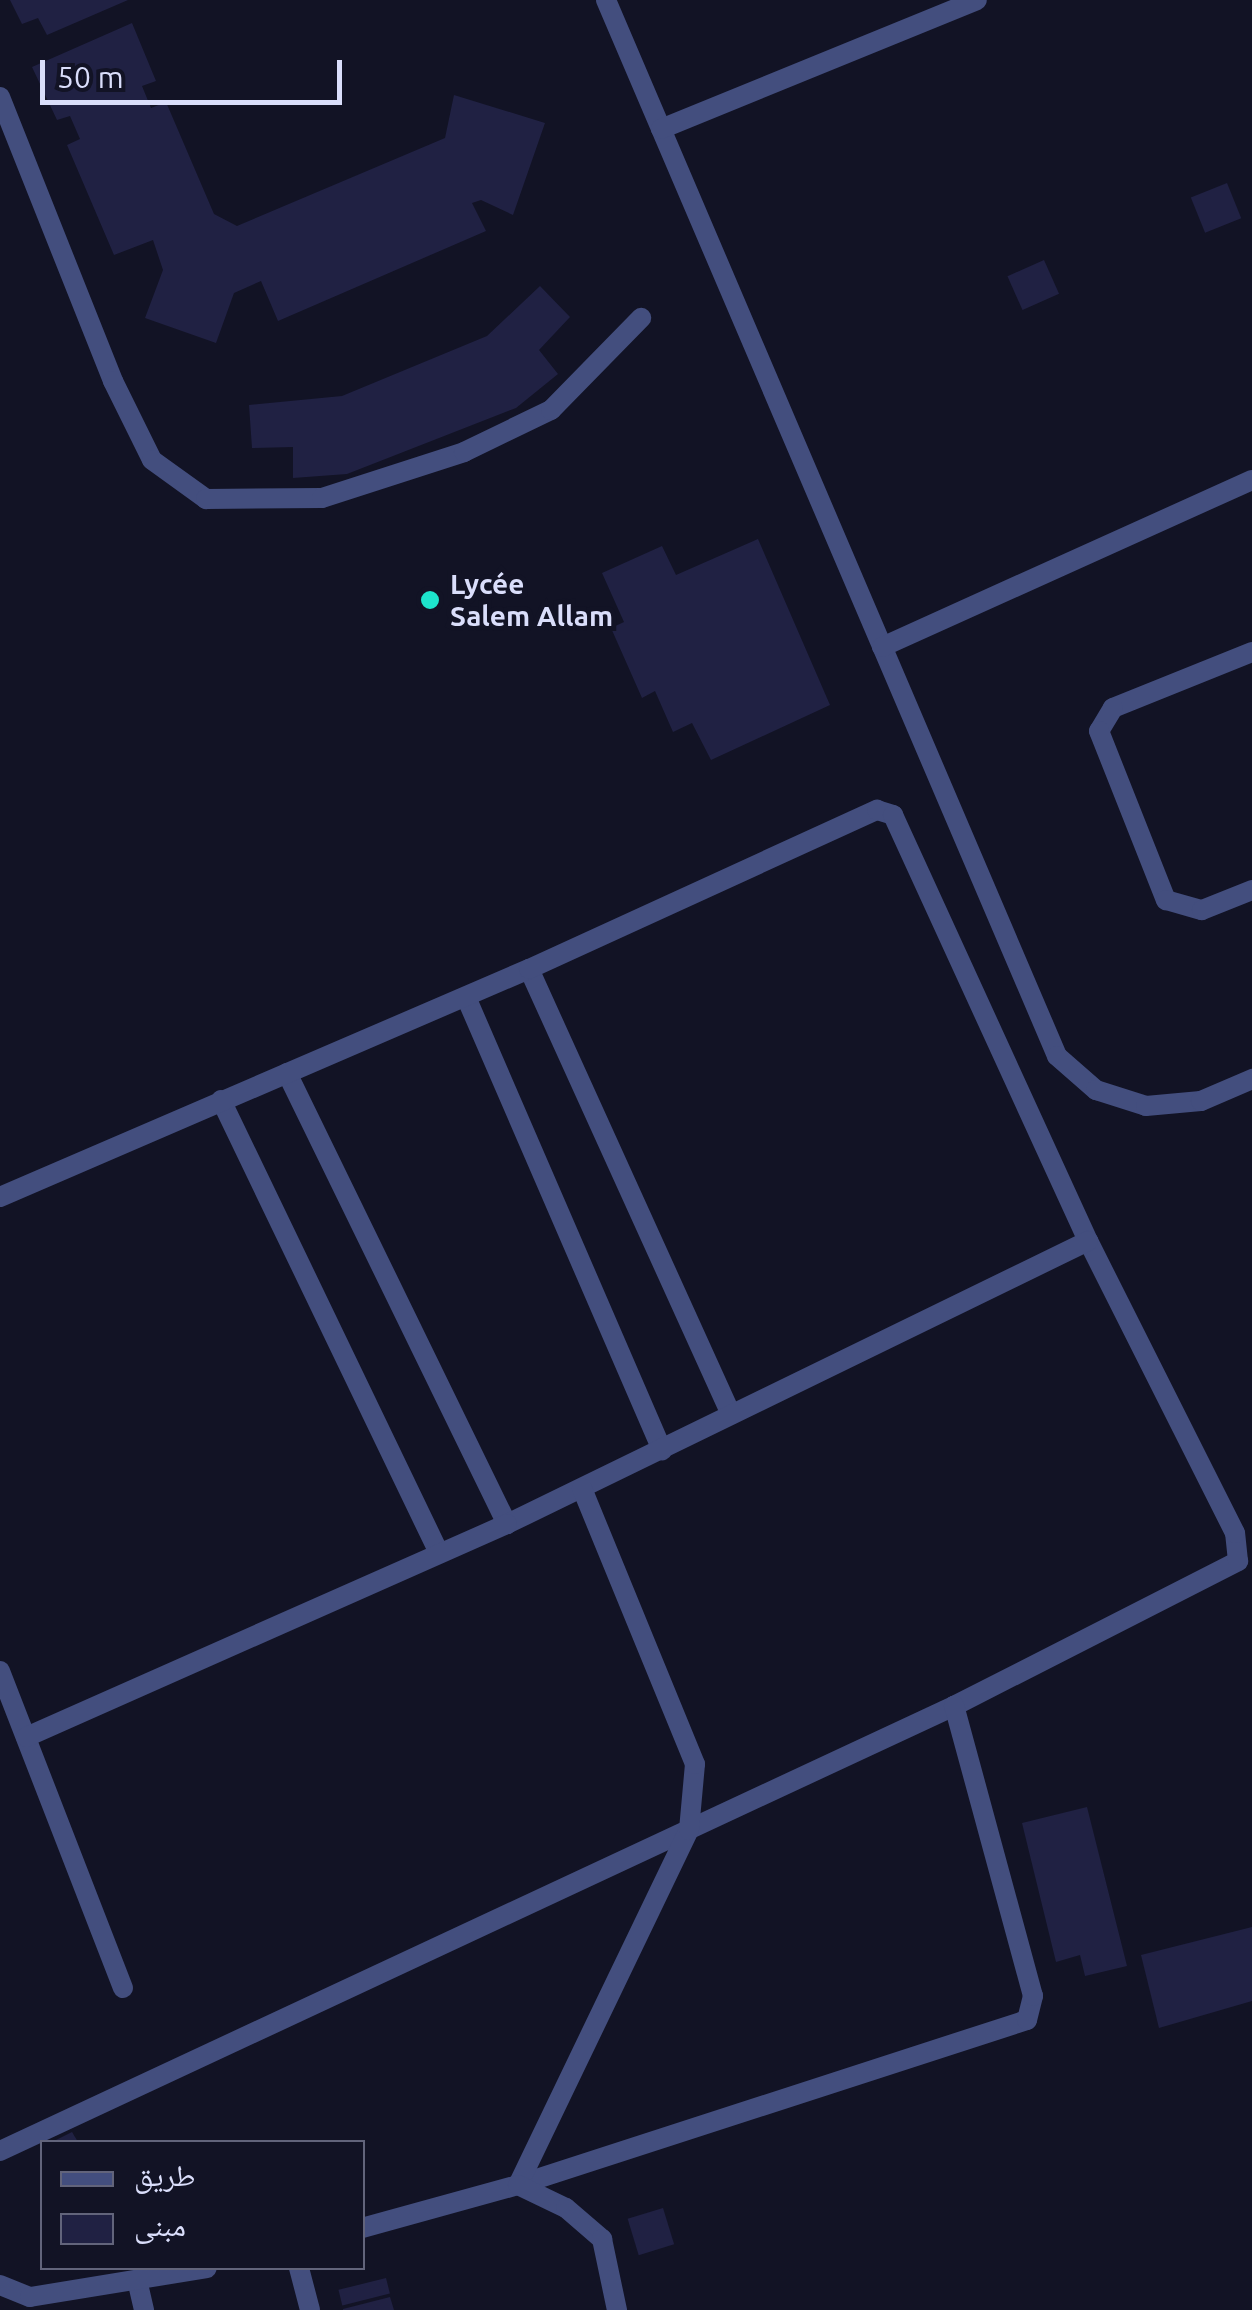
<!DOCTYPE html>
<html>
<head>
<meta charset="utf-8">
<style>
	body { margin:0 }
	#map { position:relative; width:1252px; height:2310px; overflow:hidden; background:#121325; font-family:Ubuntu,"Noto Naskh Arabic",sans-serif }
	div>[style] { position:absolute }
	.building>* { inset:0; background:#202143; transform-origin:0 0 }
	.lane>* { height:20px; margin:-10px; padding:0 10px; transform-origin:10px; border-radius:10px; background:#434e7e }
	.street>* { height:20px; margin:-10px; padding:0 10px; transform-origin:10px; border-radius:10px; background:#434e7e }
	.dots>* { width:28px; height:28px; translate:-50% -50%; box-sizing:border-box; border:5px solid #121325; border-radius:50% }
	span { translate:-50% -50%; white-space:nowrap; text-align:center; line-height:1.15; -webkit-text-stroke:10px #121325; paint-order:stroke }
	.poi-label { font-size:28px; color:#dadefb; font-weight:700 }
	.left { translate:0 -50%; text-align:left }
	.legend { position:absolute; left:40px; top:2140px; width:325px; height:130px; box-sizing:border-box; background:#121325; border:2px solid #62647b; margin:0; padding:12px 18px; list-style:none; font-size:30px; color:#dadefb }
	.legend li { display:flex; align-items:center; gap:20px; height:50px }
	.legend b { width:50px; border:2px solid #62647b }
	.scale { position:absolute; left:40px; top:60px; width:302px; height:45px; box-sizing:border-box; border:5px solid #dadefb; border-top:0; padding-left:12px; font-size:30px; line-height:35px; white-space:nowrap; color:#dadefb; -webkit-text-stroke:8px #121325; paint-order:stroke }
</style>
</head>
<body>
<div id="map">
	<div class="building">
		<i style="clip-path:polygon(10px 0,128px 0,47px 35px,38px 18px,22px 24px)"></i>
		<i style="clip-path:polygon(132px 23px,156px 81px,142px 86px,151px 108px,166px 102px,214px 214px,237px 226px,445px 138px,454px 95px,545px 123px,513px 215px,481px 200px,472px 203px,486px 231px,278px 321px,261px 281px,234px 293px,216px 343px,145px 318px,163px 270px,153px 240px,114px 255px,67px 145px,80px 139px,70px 116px,57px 120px,32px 67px)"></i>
		<i style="left:1227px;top:183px;width:38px;height:39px;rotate:68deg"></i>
		<i style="left:1044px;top:260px;width:37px;height:40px;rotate:66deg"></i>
		<i style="clip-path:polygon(540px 286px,570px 317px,539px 350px,558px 374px,516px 408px,347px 474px,293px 478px,293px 447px,252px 448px,249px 405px,342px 396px,487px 336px)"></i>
		<i style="clip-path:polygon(758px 539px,830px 705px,711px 760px,692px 723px,673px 732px,655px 691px,642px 698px,611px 628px,624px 622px,602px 573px,662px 546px,676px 575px)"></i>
		<i style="clip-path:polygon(1087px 1807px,1127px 1966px,1085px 1976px,1080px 1955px,1056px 1962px,1022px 1823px)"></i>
		<i style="clip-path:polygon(1252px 1927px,1252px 2001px,1159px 2028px,1141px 1955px)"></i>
		<i style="clip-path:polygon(72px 2132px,78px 2142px,52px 2142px)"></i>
		<i style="left:663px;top:2208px;width:38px;height:37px;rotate:73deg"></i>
		<i style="left:386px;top:2278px;width:16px;height:49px;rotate:76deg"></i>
		<i style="clip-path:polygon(390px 2297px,394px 2310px,343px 2310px,343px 2309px)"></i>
	</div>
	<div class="lane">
		<i style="left:0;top:97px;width:306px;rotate:68.3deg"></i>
		<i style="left:113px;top:381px;width:88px;rotate:63.7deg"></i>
		<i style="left:152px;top:460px;width:67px;rotate:35.8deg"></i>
		<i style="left:206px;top:499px;width:116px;rotate:-0.5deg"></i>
		<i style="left:322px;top:498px;width:149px;rotate:-17.9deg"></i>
		<i style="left:464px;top:452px;width:97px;rotate:-25.8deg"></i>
		<i style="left:551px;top:410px;width:129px;rotate:-45.6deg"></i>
		<i style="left:1252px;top:652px;width:150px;rotate:158.1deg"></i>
		<i style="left:1113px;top:708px;width:27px;rotate:121deg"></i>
		<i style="left:1099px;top:731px;width:182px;rotate:68.4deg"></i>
		<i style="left:1166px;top:900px;width:37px;rotate:16deg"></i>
		<i style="left:1202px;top:910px;width:54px;rotate:-21.8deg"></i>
		<i style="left:529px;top:969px;width:489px;rotate:65.6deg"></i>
		<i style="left:466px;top:997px;width:494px;rotate:66.6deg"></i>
		<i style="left:287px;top:1073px;width:502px;rotate:64deg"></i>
		<i style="left:221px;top:1100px;width:503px;rotate:64.3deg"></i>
		<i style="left:0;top:1671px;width:340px;rotate:68.8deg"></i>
	</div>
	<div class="street">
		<i style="left:606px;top:0;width:1148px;rotate:66.87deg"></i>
		<i style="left:1057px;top:1056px;width:52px;rotate:41.1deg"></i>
		<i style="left:1096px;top:1090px;width:52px;rotate:17.7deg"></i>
		<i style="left:1146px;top:1106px;width:55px;rotate:-5.2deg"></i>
		<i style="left:1201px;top:1101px;width:56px;rotate:-23.3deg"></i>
		<i style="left:661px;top:129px;width:341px;rotate:-22.2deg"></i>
		<i style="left:882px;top:647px;width:406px;rotate:-24.3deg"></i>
		<i style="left:0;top:1197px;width:576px;rotate:-23.32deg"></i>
		<i style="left:529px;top:969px;width:383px;rotate:-24.6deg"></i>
		<i style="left:877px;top:810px;width:17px;rotate:17deg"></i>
		<i style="left:893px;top:815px;width:469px;rotate:65.4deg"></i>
		<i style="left:0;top:2151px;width:1053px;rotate:-25.01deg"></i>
		<i style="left:954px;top:1706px;width:319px;rotate:-27deg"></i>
		<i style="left:1238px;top:1561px;width:28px;rotate:-96deg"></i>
		<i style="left:1235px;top:1533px;width:327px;rotate:-116.7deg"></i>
		<i style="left:1088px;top:1241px;width:646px;rotate:154.03deg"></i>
		<i style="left:507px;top:1524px;width:526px;rotate:156.11deg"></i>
		<i style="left:518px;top:2185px;width:535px;rotate:-17.96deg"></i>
		<i style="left:1027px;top:2020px;width:25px;rotate:-76deg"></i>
		<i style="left:1033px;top:1996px;width:301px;rotate:-105.2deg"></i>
		<i style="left:518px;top:2185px;width:394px;rotate:-64.3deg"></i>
		<i style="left:689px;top:1830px;width:66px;rotate:-84.8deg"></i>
		<i style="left:695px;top:1764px;width:298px;rotate:-112.3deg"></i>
		<i style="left:362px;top:2228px;width:162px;rotate:-15.4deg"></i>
		<i style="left:518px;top:2185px;width:53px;rotate:25.6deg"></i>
		<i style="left:566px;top:2208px;width:48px;rotate:40.7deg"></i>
		<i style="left:602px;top:2239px;width:73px;rotate:78.1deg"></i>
		<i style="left:299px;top:2268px;width:43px;rotate:75.3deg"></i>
		<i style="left:138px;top:2284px;width:27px;rotate:77deg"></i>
		<i style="left:0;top:2285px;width:32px;rotate:22deg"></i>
		<i style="left:30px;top:2297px;width:179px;rotate:-9.3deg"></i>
	</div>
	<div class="dots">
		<i style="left:430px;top:600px;background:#1de4cc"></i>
	</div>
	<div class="poi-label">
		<span class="left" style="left:450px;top:600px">Lycée<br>Salem Allam</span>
	</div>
	<ul class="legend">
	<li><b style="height:12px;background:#434e7e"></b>طريق</li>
	<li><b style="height:28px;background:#202143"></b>مبنى</li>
	</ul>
	<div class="scale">50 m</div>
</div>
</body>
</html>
